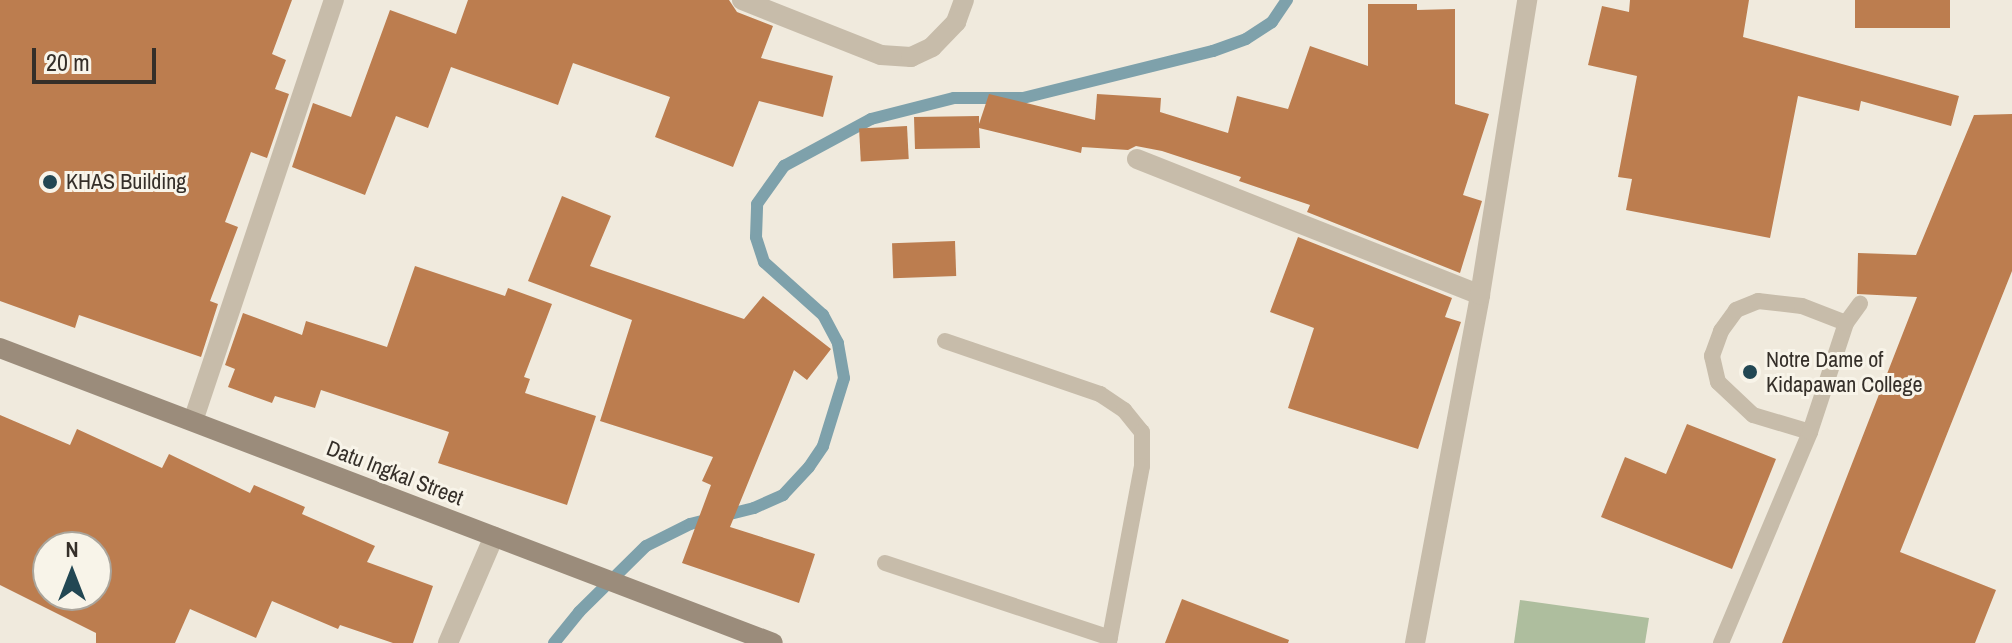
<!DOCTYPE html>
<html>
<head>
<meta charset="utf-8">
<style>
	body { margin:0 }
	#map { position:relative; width:2012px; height:643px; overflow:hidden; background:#f0eadd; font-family:"Archivo Narrow",sans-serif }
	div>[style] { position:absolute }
	.green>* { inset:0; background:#aebe9e }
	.stream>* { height:12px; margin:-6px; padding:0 6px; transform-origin:6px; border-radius:6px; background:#7ea1ab }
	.building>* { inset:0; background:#bc7d4f; transform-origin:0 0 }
	.lane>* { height:16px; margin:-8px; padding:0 8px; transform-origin:8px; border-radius:8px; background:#c7bcaa }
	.street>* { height:20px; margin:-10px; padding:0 10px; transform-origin:10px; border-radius:10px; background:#c7bcaa }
	.secondary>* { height:20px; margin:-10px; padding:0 10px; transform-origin:10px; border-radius:10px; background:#9b8c7b }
	.dots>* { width:22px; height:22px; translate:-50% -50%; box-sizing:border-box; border:4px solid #f8f4e9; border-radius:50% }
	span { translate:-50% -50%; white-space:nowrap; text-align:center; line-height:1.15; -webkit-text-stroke:6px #f8f4e9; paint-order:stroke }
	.poi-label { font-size:22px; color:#352f29 }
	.left { translate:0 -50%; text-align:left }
	.street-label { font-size:22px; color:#352f29 }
	.north { position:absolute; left:32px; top:531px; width:80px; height:80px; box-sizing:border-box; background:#f8f4e9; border:2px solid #aaa59c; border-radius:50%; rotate:0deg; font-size:22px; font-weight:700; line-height:32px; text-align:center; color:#352f29 }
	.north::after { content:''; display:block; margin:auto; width:28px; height:36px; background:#224753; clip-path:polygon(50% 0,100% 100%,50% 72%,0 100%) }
	.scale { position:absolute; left:32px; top:48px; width:124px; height:36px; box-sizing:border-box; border:4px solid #352f29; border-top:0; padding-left:10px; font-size:24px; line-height:28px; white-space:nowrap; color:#352f29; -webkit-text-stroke:6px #f8f4e9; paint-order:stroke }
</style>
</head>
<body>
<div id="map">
	<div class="green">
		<i style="clip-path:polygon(1520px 600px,1649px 618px,1645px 643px,1514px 643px)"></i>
	</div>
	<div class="stream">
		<i style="left:554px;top:643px;width:40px;rotate:-51deg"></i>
		<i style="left:579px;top:612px;width:94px;rotate:-44.6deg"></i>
		<i style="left:646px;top:546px;width:49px;rotate:-26.6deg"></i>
		<i style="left:690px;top:524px;width:66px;rotate:-14deg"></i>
		<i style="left:754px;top:508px;width:32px;rotate:-24deg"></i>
		<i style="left:783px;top:495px;width:38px;rotate:-47deg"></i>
		<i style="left:809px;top:467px;width:25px;rotate:-56deg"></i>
		<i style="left:823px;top:446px;width:71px;rotate:-72.8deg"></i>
		<i style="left:844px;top:378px;width:36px;rotate:-100deg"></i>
		<i style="left:838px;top:343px;width:32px;rotate:-118deg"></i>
		<i style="left:823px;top:315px;width:79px;rotate:-138.1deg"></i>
		<i style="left:764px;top:262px;width:26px;rotate:-108deg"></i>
		<i style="left:756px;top:237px;width:33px;rotate:-88deg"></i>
		<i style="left:757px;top:204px;width:47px;rotate:-54.6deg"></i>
		<i style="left:784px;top:166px;width:99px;rotate:-28.4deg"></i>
		<i style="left:871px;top:119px;width:86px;rotate:-14.2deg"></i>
		<i style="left:954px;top:98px;width:69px"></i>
		<i style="left:1023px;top:98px;width:196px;rotate:-13.9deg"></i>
		<i style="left:1213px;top:51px;width:35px;rotate:-20deg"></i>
		<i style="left:1246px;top:39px;width:31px;rotate:-33deg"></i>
		<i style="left:1272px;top:22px;width:27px;rotate:-56deg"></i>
	</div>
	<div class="building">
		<i style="clip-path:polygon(0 0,292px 0,272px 54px,286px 60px,275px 89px,289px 94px,267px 158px,251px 152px,225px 222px,238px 227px,210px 301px,218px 304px,201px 357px,79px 315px,75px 328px,0 301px)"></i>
		<i style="clip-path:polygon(468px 0,729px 0,737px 12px,773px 26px,761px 58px,833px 76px,823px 117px,759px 101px,733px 167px,655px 137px,670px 97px,573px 63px,558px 105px,451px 67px,428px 128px,396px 116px,365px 195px,292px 167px,313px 103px,351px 117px,390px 10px,456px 34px)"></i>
		<i style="clip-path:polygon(1630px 0,1749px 0,1743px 37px,1959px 96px,1951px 126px,1861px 101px,1859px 111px,1798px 96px,1770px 238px,1626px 210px,1632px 179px,1618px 177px,1637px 76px,1588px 65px,1602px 6px,1629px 12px)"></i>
		<i style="left:1855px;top:0;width:95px;height:28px"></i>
		<i style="clip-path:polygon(1368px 4px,1417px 4px,1417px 10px,1455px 9px,1455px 104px,1489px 114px,1463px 195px,1482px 201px,1460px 273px,1307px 212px,1310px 205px,1239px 181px,1241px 177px,1162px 151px,1136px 146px,1128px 150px,1082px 147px,1081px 153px,979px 128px,980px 148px,915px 149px,914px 117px,979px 116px,979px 124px,989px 94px,1095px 120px,1097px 94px,1161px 98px,1160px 112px,1228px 133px,1237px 96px,1288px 109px,1310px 46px,1368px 66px)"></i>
		<i style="clip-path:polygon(2012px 114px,2012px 271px,1900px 552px,1996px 590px,1975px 643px,1782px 643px,1917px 297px,1857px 294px,1858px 253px,1916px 255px,1974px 115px)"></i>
		<i style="left:907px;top:126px;width:33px;height:48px;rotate:87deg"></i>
		<i style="clip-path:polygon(562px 196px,611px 216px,590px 266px,744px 319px,763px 296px,831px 349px,807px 380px,794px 370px,730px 527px,815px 554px,799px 603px,682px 563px,711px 485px,702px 481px,713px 457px,600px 421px,632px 320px,528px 281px)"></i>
		<i style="clip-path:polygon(1298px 237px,1452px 298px,1445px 317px,1461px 322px,1418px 449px,1288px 408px,1314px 328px,1270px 312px)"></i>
		<i style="left:955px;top:241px;width:35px;height:63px;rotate:88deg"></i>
		<i style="clip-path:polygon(415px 266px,505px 296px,508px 288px,552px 304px,524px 377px,530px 379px,525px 393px,596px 416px,567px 505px,438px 463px,449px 432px,321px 390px,315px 408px,275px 396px,272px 403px,228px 387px,235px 369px,225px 365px,243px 313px,302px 335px,306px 321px,387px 347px)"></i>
		<i style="clip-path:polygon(evenodd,0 415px,70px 445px,77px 429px,162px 468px,169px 454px,250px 493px,254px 485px,305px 507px,302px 514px,375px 546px,367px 562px,433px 586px,413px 643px,393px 643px,340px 625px,338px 629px,272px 601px,256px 638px,190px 609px,175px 643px,96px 643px,96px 633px,0 585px,0 415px,48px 547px,96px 547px,96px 595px,48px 595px,48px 547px)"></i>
		<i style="clip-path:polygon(1687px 424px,1776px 459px,1732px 569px,1601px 517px,1625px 457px,1666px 474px)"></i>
		<i style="clip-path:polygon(1182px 599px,1289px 640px,1288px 643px,1165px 643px)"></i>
	</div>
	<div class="lane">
		<i style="left:945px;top:341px;width:164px;rotate:18.9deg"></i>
		<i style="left:1100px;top:394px;width:29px;rotate:34deg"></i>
		<i style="left:1124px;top:410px;width:28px;rotate:51deg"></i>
		<i style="left:1142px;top:432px;width:34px;rotate:90deg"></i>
		<i style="left:1142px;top:466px;width:180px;rotate:100.6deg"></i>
		<i style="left:1810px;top:432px;width:59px;rotate:-163.4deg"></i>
		<i style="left:1753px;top:415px;width:48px;rotate:-136.7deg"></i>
		<i style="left:1718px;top:382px;width:27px;rotate:-103deg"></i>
		<i style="left:1712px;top:356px;width:27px;rotate:-70deg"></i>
		<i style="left:1721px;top:331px;width:26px;rotate:-54deg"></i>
		<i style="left:1736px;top:310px;width:24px;rotate:-22deg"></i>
		<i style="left:1758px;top:301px;width:44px;rotate:6.5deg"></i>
		<i style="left:1802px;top:306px;width:47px;rotate:21.1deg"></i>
		<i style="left:885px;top:563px;width:237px;rotate:18.4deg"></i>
		<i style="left:1721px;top:643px;width:229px;rotate:-67.1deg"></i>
		<i style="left:1810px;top:432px;width:115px;rotate:-71.7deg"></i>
		<i style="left:1846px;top:323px;width:24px;rotate:-54deg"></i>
	</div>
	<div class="street">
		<i style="left:742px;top:0;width:149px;rotate:21.6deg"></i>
		<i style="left:881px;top:55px;width:30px;rotate:4deg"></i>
		<i style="left:911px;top:57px;width:23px;rotate:-25deg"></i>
		<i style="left:932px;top:47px;width:35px;rotate:-46deg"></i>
		<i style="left:956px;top:22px;width:23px;rotate:-70deg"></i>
		<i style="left:1137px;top:159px;width:369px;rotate:21.6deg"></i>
		<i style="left:193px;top:421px;width:444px;rotate:-71.5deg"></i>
		<i style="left:448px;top:643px;width:116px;rotate:-66.7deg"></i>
		<i style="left:1415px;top:643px;width:354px;rotate:-79.4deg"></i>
		<i style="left:1480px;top:295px;width:299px;rotate:-80.9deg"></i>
	</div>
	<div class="secondary">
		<i style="left:0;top:348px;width:827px;rotate:20.89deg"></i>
	</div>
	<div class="dots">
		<i style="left:50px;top:182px;background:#224753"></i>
		<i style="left:1750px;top:372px;background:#224753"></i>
	</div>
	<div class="poi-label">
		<span class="left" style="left:66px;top:182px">KHAS Building</span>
		<span class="left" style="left:1766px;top:372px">Notre Dame of<br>Kidapawan College</span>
	</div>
	<div class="street-label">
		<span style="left:395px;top:473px;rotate:21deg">Datu Ingkal Street</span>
	</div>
	<div class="north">N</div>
	<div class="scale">20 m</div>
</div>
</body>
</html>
